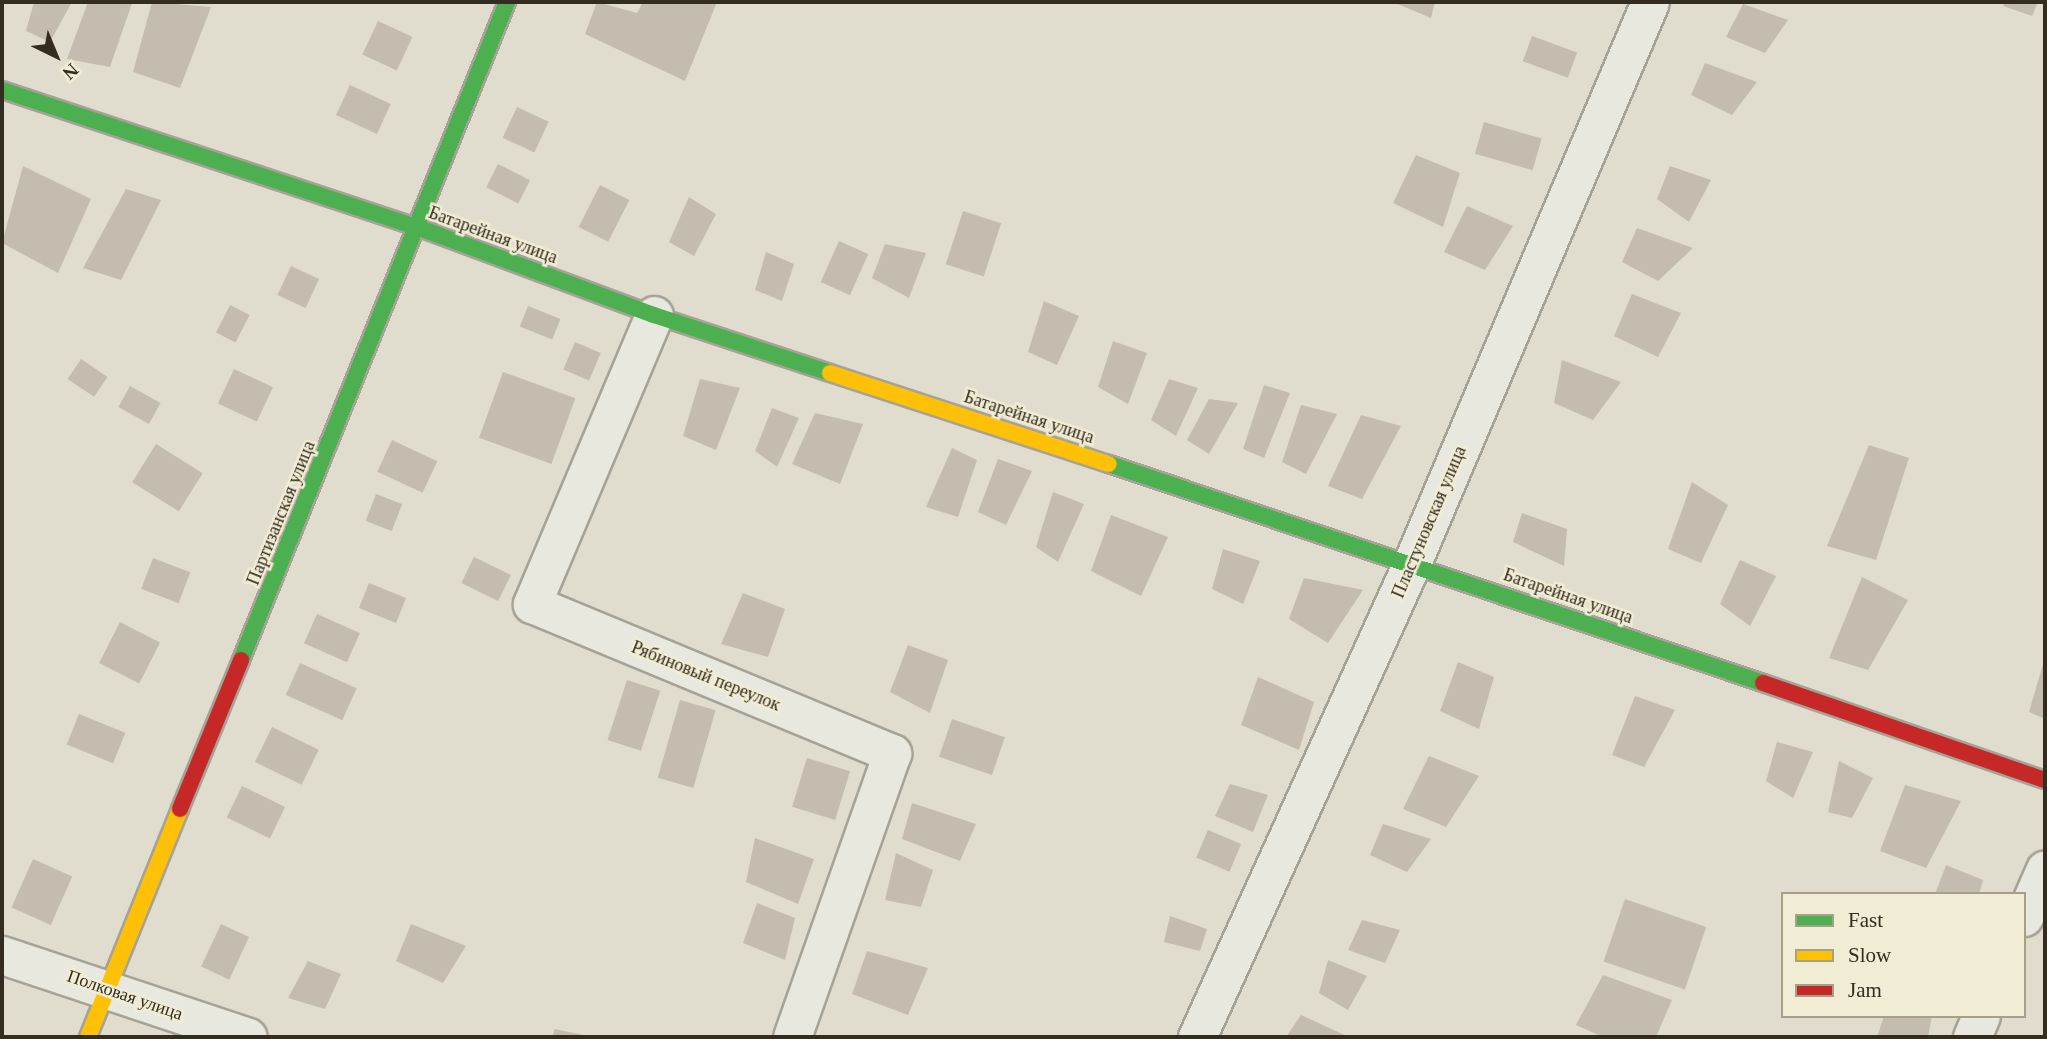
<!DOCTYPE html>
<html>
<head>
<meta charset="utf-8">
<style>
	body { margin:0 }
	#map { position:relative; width:2047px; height:1039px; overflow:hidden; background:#e0ddce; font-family:"Times New Roman",serif }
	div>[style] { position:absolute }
	.building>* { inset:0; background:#c4bdaf; transform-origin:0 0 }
	.roads { filter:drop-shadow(2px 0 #a6a296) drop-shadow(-2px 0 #a6a296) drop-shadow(0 2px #a6a296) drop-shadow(0 -2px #a6a296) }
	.street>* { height:37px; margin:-18.5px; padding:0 18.5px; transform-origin:18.5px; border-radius:18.5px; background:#e9e8de }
	.fast>* { height:16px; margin:-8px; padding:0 8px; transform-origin:8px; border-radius:8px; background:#4caf50 }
	.slow>* { height:16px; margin:-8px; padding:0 8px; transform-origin:8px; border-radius:8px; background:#ffc107 }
	.jam>* { height:16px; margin:-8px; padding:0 8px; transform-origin:8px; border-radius:8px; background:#c62828 }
	span { translate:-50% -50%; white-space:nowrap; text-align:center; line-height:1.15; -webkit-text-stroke:5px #f1ecd4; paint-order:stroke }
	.street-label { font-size:18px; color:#332c20 }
	.frame { position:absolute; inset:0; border:4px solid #332c20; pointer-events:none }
	.legend { position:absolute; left:1781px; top:892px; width:245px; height:126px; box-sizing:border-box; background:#f1ecd4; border:2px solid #a59f8c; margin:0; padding:9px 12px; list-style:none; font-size:21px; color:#332c20 }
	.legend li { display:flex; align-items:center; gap:14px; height:35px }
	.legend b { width:35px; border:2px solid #a59f8c }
	.north { position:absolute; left:21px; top:21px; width:70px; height:70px; -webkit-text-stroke:5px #f1ecd4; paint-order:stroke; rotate:137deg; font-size:19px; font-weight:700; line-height:28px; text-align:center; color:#332c20 }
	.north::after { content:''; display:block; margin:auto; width:24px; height:32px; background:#332c20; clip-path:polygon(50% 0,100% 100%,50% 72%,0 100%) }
</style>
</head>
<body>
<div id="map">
	<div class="building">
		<i style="clip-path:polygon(34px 2px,72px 2px,50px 42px,26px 31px)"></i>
		<i style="clip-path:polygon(88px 2px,132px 3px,110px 67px,67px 59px)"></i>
		<i style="clip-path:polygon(152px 2px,211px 7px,180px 88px,133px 72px)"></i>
		<i style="clip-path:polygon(597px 2px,637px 13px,643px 2px,717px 2px,685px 81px,585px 34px)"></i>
		<i style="clip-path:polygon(1393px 2px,1435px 2px,1431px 18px)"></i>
		<i style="clip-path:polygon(2005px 2px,2038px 2px,2032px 16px,2003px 6px)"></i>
		<i style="clip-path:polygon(1743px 4px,1788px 20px,1765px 53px,1726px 37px)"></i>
		<i style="left:378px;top:21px;width:38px;height:37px;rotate:25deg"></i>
		<i style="left:1532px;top:36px;width:48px;height:27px;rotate:20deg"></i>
		<i style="clip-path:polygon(1705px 63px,1757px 82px,1732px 115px,1691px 95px)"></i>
		<i style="left:350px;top:85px;width:45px;height:33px;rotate:25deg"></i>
		<i style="left:517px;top:107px;width:35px;height:34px;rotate:25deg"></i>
		<i style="left:1484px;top:122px;width:60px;height:33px;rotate:16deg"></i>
		<i style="clip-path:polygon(1416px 155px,1460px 173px,1443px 227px,1393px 203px)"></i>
		<i style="left:498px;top:164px;width:36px;height:26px;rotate:27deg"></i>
		<i style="clip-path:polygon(23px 166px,91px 199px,58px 273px,2px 243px)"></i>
		<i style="clip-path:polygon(1670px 166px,1711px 180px,1689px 222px,1657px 199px)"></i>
		<i style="left:600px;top:185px;width:33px;height:47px;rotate:27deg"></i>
		<i style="clip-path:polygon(126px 189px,161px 200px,121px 280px,83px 268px)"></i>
		<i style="clip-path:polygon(689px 197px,716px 214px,694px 256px,669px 242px)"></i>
		<i style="clip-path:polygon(1467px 206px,1513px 226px,1485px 270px,1444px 252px)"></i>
		<i style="left:963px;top:211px;width:40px;height:56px;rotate:18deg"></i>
		<i style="clip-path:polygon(1637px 228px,1693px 248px,1658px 281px,1622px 262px)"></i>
		<i style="left:839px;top:241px;width:32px;height:45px;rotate:24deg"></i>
		<i style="clip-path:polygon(885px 244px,926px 253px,909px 298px,872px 278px)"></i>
		<i style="clip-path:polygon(766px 252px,794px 264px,782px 301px,755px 290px)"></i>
		<i style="left:291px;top:266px;width:31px;height:32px;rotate:25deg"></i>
		<i style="clip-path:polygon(1632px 294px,1681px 313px,1658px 357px,1614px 336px)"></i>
		<i style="clip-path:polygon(1044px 301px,1079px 316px,1057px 365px,1028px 352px)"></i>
		<i style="left:230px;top:305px;width:22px;height:31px;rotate:27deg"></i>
		<i style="left:528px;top:306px;width:35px;height:22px;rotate:22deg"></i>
		<i style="clip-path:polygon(1113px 341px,1147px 353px,1128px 404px,1098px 387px)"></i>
		<i style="left:575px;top:342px;width:28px;height:30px;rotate:23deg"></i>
		<i style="left:81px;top:359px;width:32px;height:24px;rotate:34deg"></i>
		<i style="clip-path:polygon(1562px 360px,1621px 382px,1593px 420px,1554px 403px)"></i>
		<i style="left:234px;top:369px;width:43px;height:38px;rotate:25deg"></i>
		<i style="left:503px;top:372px;width:77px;height:70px;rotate:20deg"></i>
		<i style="clip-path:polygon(700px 379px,740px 388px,716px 450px,683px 436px)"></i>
		<i style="clip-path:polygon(1169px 379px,1198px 388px,1176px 436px,1151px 420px)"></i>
		<i style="clip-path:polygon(1264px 385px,1290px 393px,1264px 458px,1243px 449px)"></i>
		<i style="left:130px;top:386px;width:35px;height:24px;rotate:29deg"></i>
		<i style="clip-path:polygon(1209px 399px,1238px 403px,1209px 454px,1187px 440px)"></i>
		<i style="clip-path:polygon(1301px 405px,1337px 414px,1306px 474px,1282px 462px)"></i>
		<i style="clip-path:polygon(772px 408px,799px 418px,777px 467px,755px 451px)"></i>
		<i style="clip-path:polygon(815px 413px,863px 424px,840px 484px,792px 464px)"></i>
		<i style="clip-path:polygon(1361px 415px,1401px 426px,1362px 499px,1328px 486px)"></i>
		<i style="left:392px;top:440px;width:50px;height:35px;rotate:25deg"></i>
		<i style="left:156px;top:444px;width:55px;height:45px;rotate:32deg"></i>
		<i style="clip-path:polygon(1869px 445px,1909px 458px,1876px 560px,1827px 546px)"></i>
		<i style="clip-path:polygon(952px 448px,977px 460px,958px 517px,926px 507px)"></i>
		<i style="clip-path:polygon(998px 459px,1032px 471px,1006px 525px,978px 512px)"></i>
		<i style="clip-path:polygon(1692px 482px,1728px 505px,1701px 563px,1668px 549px)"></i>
		<i style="clip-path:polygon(1053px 492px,1084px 504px,1058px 562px,1036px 547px)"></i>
		<i style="left:376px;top:494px;width:28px;height:29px;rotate:21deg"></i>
		<i style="clip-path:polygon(1522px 513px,1567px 529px,1564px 566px,1513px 542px)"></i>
		<i style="clip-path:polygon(1111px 515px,1168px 537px,1141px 596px,1091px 571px)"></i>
		<i style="clip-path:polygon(1223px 549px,1260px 561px,1243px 604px,1212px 589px)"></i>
		<i style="left:474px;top:557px;width:41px;height:29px;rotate:26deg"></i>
		<i style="left:153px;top:558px;width:40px;height:33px;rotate:21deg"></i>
		<i style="clip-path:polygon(1740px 560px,1776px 576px,1750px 626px,1720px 604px)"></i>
		<i style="clip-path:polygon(1862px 577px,1908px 600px,1868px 670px,1829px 658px)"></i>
		<i style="clip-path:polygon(1304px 578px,1363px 590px,1328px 643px,1289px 619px)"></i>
		<i style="left:369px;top:583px;width:40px;height:27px;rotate:22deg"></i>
		<i style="clip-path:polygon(743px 593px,785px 609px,768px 657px,721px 644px)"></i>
		<i style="left:317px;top:614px;width:47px;height:32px;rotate:24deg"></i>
		<i style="left:120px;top:622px;width:45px;height:46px;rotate:27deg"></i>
		<i style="clip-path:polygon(908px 645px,948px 660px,930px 713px,890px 692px)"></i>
		<i style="clip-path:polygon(2045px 657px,2045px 719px,2029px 712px)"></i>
		<i style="clip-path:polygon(1458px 662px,1494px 677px,1479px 729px,1440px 711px)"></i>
		<i style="left:300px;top:663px;width:62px;height:35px;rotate:24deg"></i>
		<i style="clip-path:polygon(1258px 677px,1314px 702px,1299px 750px,1241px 725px)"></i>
		<i style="left:627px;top:680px;width:35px;height:63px;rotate:18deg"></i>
		<i style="clip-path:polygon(1635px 696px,1675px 710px,1644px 767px,1612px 755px)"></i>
		<i style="left:680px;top:700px;width:37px;height:81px;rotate:16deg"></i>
		<i style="left:79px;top:714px;width:50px;height:33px;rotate:22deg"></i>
		<i style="left:952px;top:719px;width:56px;height:40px;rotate:19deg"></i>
		<i style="left:272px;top:727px;width:52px;height:39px;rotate:26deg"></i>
		<i style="clip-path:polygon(1777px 742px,1813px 752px,1793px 798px,1766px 781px)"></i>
		<i style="clip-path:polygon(1429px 756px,1479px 776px,1446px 827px,1403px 809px)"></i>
		<i style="left:807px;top:758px;width:45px;height:51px;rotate:17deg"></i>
		<i style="clip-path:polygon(1839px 761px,1873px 778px,1852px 818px,1828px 812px)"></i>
		<i style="clip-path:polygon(1230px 784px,1268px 795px,1253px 832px,1215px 816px)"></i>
		<i style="clip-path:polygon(1905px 785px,1961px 801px,1926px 868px,1880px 851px)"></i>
		<i style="left:242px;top:786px;width:48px;height:35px;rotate:26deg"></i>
		<i style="clip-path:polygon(912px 803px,976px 824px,960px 861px,902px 839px)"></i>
		<i style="clip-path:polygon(1383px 824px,1431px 839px,1407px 872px,1370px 855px)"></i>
		<i style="left:1208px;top:830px;width:36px;height:30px;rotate:23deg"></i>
		<i style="clip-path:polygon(755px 838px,814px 859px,798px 904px,746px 882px)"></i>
		<i style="clip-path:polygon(896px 853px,933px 870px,921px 907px,885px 900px)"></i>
		<i style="left:33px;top:859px;width:43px;height:53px;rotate:24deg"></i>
		<i style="clip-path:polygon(1946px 865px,1983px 880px,1979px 894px,1935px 894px)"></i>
		<i style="left:1625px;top:899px;width:86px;height:66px;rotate:19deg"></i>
		<i style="clip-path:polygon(757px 903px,795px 918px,785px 960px,743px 943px)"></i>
		<i style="clip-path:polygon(1170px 916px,1207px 929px,1200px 951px,1164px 942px)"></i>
		<i style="clip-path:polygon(1362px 920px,1400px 930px,1385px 963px,1348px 950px)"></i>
		<i style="left:221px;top:924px;width:31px;height:47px;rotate:25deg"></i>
		<i style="clip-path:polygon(411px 924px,466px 946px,443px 983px,396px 961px)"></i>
		<i style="clip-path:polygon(867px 951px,928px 968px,908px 1015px,852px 994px)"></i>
		<i style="clip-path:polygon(1328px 960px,1367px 976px,1348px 1010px,1319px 993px)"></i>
		<i style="clip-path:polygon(308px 961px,341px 974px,325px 1009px,288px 998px)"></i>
		<i style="clip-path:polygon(1603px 975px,1672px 1000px,1656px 1037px,1603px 1037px,1576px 1025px)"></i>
		<i style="clip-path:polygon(1301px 1015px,1349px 1037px,1286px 1037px)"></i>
		<i style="clip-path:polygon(1884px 1016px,1932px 1016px,1928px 1037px,1877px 1037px)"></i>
		<i style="clip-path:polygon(555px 1029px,588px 1036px,588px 1037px,552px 1037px)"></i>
	</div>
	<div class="roads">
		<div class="street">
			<i style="left:654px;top:315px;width:314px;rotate:112.9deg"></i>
			<i style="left:532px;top:604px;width:390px;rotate:22.5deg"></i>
			<i style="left:892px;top:753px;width:301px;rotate:109.4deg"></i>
			<i style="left:2024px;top:917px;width:52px;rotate:-66.4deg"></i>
			<i style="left:2px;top:955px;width:259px;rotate:18.4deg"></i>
			<i style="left:1197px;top:1037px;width:520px;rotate:-65.6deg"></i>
			<i style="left:1412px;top:563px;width:609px;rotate:-67.01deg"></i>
			<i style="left:1972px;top:1037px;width:23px;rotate:-67deg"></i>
		</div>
		<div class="fast">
			<i style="left:2px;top:90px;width:437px;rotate:18.3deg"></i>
			<i style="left:417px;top:227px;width:253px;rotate:20.4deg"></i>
			<i style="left:654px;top:315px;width:185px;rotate:18.2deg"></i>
			<i style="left:1109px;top:464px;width:690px;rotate:18.51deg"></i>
			<i style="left:241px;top:660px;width:710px;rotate:-67.99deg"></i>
		</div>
		<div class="slow">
			<i style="left:830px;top:373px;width:293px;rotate:18.1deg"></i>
			<i style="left:88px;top:1037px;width:246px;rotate:-68deg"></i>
		</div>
		<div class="jam">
			<i style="left:1763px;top:683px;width:298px;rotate:19deg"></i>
			<i style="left:180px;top:809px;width:161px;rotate:-67.7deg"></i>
		</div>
	</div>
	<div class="street-label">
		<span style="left:493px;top:235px;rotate:20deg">Батарейная улица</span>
		<span style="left:1029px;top:417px;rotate:18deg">Батарейная улица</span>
		<span style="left:281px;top:513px;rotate:-68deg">Партизанская улица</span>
		<span style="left:1429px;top:522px;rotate:-67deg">Пластуновская улица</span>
		<span style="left:1568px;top:596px;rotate:19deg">Батарейная улица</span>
		<span style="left:706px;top:676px;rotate:22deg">Рябиновый переулок</span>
		<span style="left:125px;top:995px;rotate:19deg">Полковая улица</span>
	</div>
	<div class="frame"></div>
	<ul class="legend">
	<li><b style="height:9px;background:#4caf50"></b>Fast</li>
	<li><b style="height:9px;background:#ffc107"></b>Slow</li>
	<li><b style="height:9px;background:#c62828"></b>Jam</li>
	</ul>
	<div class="north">N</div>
</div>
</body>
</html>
